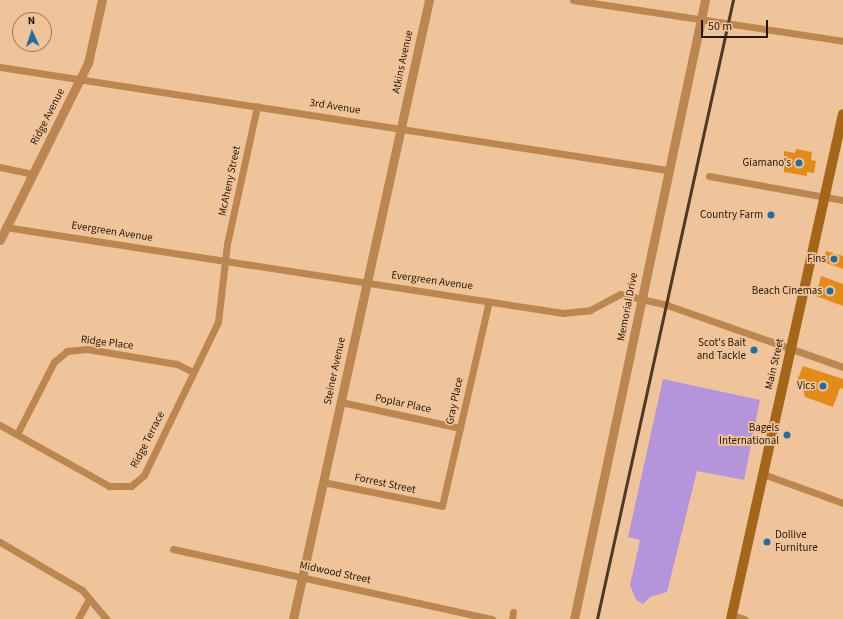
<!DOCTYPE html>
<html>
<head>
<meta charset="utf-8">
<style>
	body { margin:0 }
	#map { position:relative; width:843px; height:619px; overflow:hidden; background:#f0c49a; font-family:"Source Sans 3",sans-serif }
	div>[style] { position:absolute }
	.green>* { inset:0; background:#b494db }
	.building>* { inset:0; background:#e28b18 }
	.minor>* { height:7px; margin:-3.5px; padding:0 3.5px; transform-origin:3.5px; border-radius:3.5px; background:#bc8650 }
	.tertiary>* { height:9px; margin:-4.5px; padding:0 4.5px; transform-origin:4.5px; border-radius:4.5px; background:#bc8650 }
	.secondary>* { height:10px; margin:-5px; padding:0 5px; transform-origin:5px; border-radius:5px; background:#a4661b }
	.rail>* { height:2.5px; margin:-1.25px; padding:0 1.25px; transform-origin:1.25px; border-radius:1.25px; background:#4e3924 }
	.dots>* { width:11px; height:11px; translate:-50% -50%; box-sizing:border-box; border:2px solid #f0c49a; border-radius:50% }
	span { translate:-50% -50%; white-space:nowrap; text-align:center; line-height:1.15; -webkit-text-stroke:3.5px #f0c49a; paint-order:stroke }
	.street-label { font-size:11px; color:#281808 }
	.poi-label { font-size:11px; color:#281808 }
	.right { translate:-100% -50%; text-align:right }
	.left { translate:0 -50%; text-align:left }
	.north { position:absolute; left:12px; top:12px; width:40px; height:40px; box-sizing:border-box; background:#f0c49a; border:1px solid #a07f60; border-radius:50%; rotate:357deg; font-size:11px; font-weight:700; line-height:16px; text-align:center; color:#281808 }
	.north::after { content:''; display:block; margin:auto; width:14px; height:18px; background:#256ca0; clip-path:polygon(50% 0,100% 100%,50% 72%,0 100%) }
	.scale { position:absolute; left:701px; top:20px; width:67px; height:18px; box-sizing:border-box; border:2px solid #281808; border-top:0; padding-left:5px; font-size:12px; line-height:14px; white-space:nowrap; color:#281808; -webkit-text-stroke:3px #f0c49a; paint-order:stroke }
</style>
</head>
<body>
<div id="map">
	<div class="green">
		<i style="clip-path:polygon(663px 379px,760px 400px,744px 480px,697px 471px,667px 592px,650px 597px,643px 604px,636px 600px,630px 585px,640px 540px,628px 537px)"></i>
	</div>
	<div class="building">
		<i style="clip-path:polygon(796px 149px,812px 152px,811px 160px,816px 161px,814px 173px,807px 172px,807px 176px,784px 172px,784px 151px,795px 153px)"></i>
		<i style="clip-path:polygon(826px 251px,843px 256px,843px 269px,823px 262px)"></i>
		<i style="clip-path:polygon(821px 276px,843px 284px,843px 306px,816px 296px)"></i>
		<i style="clip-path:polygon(803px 366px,843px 379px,843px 389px,840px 388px,833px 407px,805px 397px,802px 385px,796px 383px)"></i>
	</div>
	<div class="minor">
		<i style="left:573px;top:0;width:273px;rotate:8.6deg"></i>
		<i style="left:0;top:67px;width:675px;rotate:8.78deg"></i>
		<i style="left:0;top:167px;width:34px;rotate:12deg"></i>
		<i style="left:709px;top:176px;width:136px;rotate:10.2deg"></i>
		<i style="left:5px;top:227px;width:565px;rotate:8.76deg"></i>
		<i style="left:563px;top:313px;width:27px;rotate:-6deg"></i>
		<i style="left:590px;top:310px;width:34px;rotate:-28deg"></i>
		<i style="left:620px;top:294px;width:48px;rotate:13.2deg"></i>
		<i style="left:667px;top:305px;width:187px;rotate:19.4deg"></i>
		<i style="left:341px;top:402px;width:122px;rotate:12.3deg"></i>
		<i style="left:0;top:425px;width:125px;rotate:29.2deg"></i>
		<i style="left:109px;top:486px;width:22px"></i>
		<i style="left:131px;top:486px;width:17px;rotate:-40deg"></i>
		<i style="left:144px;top:475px;width:170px;rotate:-64.2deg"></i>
		<i style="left:218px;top:322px;width:79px;rotate:-83.4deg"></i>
		<i style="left:227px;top:244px;width:141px;rotate:-77.7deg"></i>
		<i style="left:17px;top:434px;width:81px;rotate:-62.8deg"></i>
		<i style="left:54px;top:362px;width:17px;rotate:-40deg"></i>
		<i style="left:67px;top:351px;width:20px;rotate:-6deg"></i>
		<i style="left:87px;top:349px;width:91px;rotate:9.5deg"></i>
		<i style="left:177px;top:364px;width:18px;rotate:27deg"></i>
		<i style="left:763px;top:474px;width:85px;rotate:19.9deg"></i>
		<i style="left:323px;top:482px;width:121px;rotate:11.4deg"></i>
		<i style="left:442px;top:506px;width:210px;rotate:-77.1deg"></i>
		<i style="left:0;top:542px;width:95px;rotate:30.3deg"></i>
		<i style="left:82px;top:590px;width:38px;rotate:50deg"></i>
		<i style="left:173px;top:549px;width:327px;rotate:12.4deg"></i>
		<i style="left:732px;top:615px;width:13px;rotate:18deg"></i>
		<i style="left:78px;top:619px;width:23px;rotate:-61deg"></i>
		<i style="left:512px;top:619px;width:7px;rotate:-82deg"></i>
	</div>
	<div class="tertiary">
		<i style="left:0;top:240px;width:198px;rotate:-63.6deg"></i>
		<i style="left:88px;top:63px;width:65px;rotate:-77.5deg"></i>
		<i style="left:293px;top:619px;width:634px;rotate:-77.61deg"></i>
		<i style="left:574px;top:619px;width:633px;rotate:-78.05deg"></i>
	</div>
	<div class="secondary">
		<i style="left:731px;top:619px;width:517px;rotate:-77.5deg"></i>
	</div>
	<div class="rail">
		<i style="left:597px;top:619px;width:634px;rotate:-77.61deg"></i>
	</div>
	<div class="dots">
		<i style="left:799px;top:163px;background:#256ca0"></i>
		<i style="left:771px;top:215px;background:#256ca0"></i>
		<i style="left:834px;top:259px;background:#256ca0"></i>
		<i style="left:830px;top:291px;background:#256ca0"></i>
		<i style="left:754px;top:350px;background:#256ca0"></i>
		<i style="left:823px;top:386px;background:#256ca0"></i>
		<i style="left:787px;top:435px;background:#256ca0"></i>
		<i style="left:767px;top:542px;background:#256ca0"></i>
	</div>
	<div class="street-label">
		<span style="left:403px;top:62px;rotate:-78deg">Atkins Avenue</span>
		<span style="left:335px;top:107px;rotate:9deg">3rd Avenue</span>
		<span style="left:48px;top:117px;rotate:-63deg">Ridge Avenue</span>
		<span style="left:230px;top:181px;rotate:-78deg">McAheny Street</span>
		<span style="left:112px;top:232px;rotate:9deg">Evergreen Avenue</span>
		<span style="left:432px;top:281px;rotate:8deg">Evergreen Avenue</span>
		<span style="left:628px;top:307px;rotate:-79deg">Memorial Drive</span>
		<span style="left:107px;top:343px;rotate:7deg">Ridge Place</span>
		<span style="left:775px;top:364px;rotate:-77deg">Main Street</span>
		<span style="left:335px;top:371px;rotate:-78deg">Steiner Avenue</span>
		<span style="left:455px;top:401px;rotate:-78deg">Gray Place</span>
		<span style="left:403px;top:404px;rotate:12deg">Poplar Place</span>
		<span style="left:148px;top:440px;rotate:-63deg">Ridge Terrace</span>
		<span style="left:385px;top:484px;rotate:12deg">Forrest Street</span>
		<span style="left:335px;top:573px;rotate:12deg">Midwood Street</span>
	</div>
	<div class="poi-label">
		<span class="right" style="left:791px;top:163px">Giamano's</span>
		<span class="right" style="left:763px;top:215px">Country Farm</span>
		<span class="right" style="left:826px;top:259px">Fins</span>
		<span class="right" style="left:822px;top:291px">Beach Cinemas</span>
		<span class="right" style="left:746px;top:350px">Scot's Bait<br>and Tackle</span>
		<span class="right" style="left:815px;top:386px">Vics</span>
		<span class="right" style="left:779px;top:435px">Bagels<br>International</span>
		<span class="left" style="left:775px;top:542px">Dollive<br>Furniture</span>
	</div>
	<div class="north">N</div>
	<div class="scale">50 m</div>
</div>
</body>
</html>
